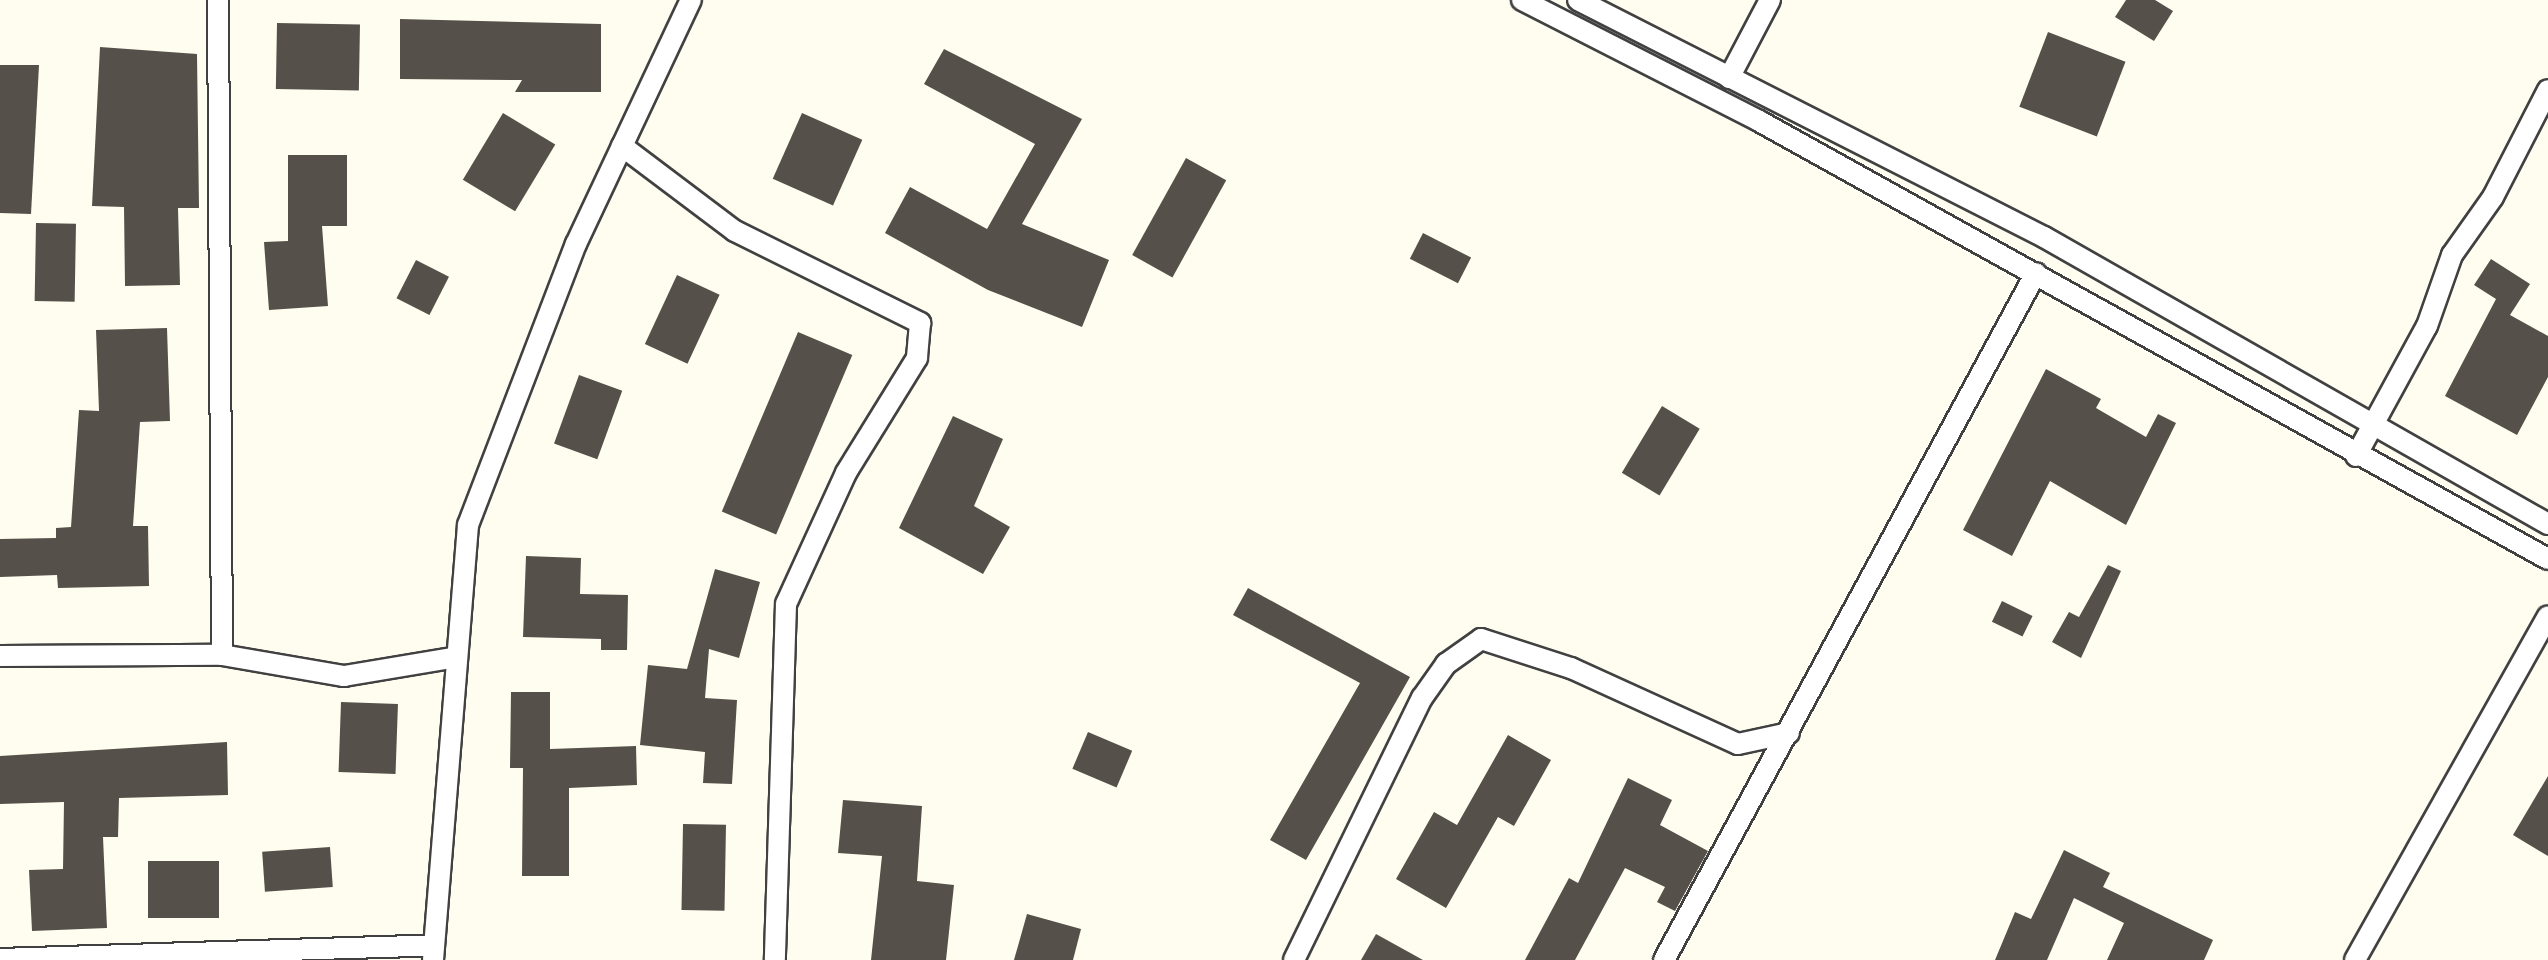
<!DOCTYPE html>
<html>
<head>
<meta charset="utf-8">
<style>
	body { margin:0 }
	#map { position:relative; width:2548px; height:960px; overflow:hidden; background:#fffdef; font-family:"Times New Roman",serif }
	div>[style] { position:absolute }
	.building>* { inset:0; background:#56504a; transform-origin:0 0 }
	.roads { filter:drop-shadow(2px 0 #414141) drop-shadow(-2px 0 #414141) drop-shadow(0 2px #414141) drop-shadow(0 -2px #414141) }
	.street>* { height:20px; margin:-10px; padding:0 10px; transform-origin:10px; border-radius:10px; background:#fff }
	span { translate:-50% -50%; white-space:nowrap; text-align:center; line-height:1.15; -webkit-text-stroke:10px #fff; paint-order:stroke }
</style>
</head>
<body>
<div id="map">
	<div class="building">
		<i style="clip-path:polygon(2126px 0,2155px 0,2173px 11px,2154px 41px,2115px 17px)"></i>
		<i style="clip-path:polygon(400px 19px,601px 24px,601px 92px,515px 92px,522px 80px,400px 79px)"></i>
		<i style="left:277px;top:23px;width:83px;height:66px;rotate:1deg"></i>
		<i style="left:2048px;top:32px;width:83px;height:80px;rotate:21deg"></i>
		<i style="clip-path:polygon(100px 47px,197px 54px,199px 208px,178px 208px,180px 285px,125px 286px,124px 207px,92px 206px)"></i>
		<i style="clip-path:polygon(944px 49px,1082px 119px,1022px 224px,1109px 260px,1082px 327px,988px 290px,885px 233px,910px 187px,987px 229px,1035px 144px,924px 84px)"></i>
		<i style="clip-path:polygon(0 65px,39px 65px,31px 214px,0 213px)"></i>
		<i style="left:503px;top:113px;width:61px;height:78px;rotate:31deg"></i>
		<i style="left:802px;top:113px;width:66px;height:72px;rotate:24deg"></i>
		<i style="clip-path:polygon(288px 155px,347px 155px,347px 226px,322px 226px,328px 306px,269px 310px,264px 242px,288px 241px)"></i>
		<i style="left:1186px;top:158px;width:46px;height:111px;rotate:29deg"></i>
		<i style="left:36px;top:223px;width:40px;height:78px;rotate:1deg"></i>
		<i style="left:1423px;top:233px;width:54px;height:29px;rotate:27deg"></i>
		<i style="clip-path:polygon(2491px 259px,2530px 284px,2510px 315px,2548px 336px,2548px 377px,2517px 435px,2445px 396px,2496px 299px,2474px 285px)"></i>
		<i style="left:416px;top:260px;width:37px;height:43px;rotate:27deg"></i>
		<i style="left:677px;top:275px;width:47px;height:76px;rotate:25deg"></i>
		<i style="clip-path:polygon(167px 328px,170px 421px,140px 422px,133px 526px,148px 526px,149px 586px,58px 588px,57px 575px,0 577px,0 539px,56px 538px,56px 528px,71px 527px,79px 410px,99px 411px,96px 330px)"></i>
		<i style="left:798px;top:332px;width:59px;height:195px;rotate:23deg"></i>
		<i style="clip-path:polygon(2046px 369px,2101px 399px,2096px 408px,2146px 437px,2158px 414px,2176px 423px,2126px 525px,2050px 481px,2012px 556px,1963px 530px)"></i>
		<i style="left:579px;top:375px;width:46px;height:73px;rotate:20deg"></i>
		<i style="left:1662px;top:406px;width:44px;height:78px;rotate:31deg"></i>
		<i style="clip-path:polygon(953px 416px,1003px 439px,974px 506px,1010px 527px,983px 574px,899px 528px)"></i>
		<i style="clip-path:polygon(526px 556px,581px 558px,580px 594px,628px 595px,627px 650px,601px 650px,601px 639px,523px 637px)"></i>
		<i style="clip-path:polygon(2108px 565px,2121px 571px,2081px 658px,2052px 642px,2069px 612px,2079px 617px)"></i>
		<i style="clip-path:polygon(715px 569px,760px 582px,739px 658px,709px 649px,705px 698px,737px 700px,732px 784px,703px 783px,705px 752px,640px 745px,648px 665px,687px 669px)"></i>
		<i style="clip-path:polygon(1248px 588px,1410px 677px,1306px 860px,1270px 840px,1360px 683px,1233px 615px)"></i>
		<i style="left:2002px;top:601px;width:34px;height:23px;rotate:26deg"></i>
		<i style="clip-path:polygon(511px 692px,550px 692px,550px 749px,636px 746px,637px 785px,569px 788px,569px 876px,522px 876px,523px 768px,510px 768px)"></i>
		<i style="left:341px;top:702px;width:57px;height:70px;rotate:2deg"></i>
		<i style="left:1088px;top:732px;width:48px;height:40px;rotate:23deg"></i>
		<i style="clip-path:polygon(1508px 735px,1551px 760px,1514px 826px,1498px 817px,1446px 908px,1396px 879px,1434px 812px,1457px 825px)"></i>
		<i style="clip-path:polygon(227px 742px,228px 795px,119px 798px,118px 837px,103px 837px,107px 928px,32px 931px,29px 870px,63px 869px,64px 802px,0 804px,0 756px)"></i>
		<i style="clip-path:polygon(2548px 776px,2548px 856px,2513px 835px)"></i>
		<i style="clip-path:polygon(1628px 778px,1672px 800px,1660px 825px,1708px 851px,1675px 911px,1657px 902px,1665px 887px,1625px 868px,1575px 960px,1525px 960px,1569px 878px,1578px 883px)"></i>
		<i style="clip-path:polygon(843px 800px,922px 806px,917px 881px,954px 885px,946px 960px,871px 960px,882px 856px,838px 853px)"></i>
		<i style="left:683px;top:824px;width:43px;height:86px;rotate:1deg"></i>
		<i style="left:330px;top:847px;width:40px;height:68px;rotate:86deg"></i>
		<i style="clip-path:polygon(2064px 850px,2110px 873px,2103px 887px,2213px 940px,2204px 960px,2107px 960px,2124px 923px,2074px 898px,2047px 960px,1995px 960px,2015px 912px,2031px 919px)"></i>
		<i style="left:148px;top:861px;width:71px;height:57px"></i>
		<i style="clip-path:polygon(1027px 914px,1081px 929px,1073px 960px,1014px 960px)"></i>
		<i style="clip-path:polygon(1376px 934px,1423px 960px,1361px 960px)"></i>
	</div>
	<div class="roads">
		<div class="street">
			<i style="left:218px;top:0;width:655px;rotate:89.65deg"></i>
			<i style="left:1522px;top:0;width:266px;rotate:27deg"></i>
			<i style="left:1759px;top:121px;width:902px;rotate:29.04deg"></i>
			<i style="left:1578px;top:0;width:523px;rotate:26.96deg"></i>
			<i style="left:2044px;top:237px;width:580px;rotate:29.66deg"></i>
			<i style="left:1729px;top:78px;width:88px;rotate:-62.3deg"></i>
			<i style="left:622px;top:146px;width:141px;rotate:37deg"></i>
			<i style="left:735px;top:231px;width:207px;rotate:26.4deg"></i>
			<i style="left:920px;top:323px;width:35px;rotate:95deg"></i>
			<i style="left:917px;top:358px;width:135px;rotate:121.7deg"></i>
			<i style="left:846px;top:473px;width:144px;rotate:114.6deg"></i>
			<i style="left:786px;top:604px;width:356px;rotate:91.8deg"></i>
			<i style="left:2356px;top:456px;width:148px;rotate:-61.4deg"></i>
			<i style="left:2427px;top:326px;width:75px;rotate:-70.6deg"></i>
			<i style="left:2452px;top:255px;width:71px;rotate:-54.7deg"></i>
			<i style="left:2493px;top:197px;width:120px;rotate:-62.8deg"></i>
			<i style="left:0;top:656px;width:222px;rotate:-0.3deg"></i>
			<i style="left:222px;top:655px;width:124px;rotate:9.8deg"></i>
			<i style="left:344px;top:676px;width:109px;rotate:-9.5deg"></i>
			<i style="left:0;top:959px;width:434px;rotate:-1.8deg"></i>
			<i style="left:433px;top:960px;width:436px;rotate:-85.4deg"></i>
			<i style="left:468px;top:525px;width:301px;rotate:-69deg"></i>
			<i style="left:576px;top:244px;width:270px;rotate:-64.8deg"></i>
			<i style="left:1294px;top:960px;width:292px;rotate:-64deg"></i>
			<i style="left:1422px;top:698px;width:42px;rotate:-54.8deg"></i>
			<i style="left:1446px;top:664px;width:43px;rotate:-35.5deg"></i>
			<i style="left:1481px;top:639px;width:95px;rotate:17.9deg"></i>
			<i style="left:1571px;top:668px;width:183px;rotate:24.5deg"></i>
			<i style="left:1738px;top:744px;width:52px;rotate:-12.2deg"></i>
			<i style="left:1664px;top:960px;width:781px;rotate:-61.57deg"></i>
			<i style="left:2355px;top:960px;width:394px;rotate:-60.7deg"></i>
		</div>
	</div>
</div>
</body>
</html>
